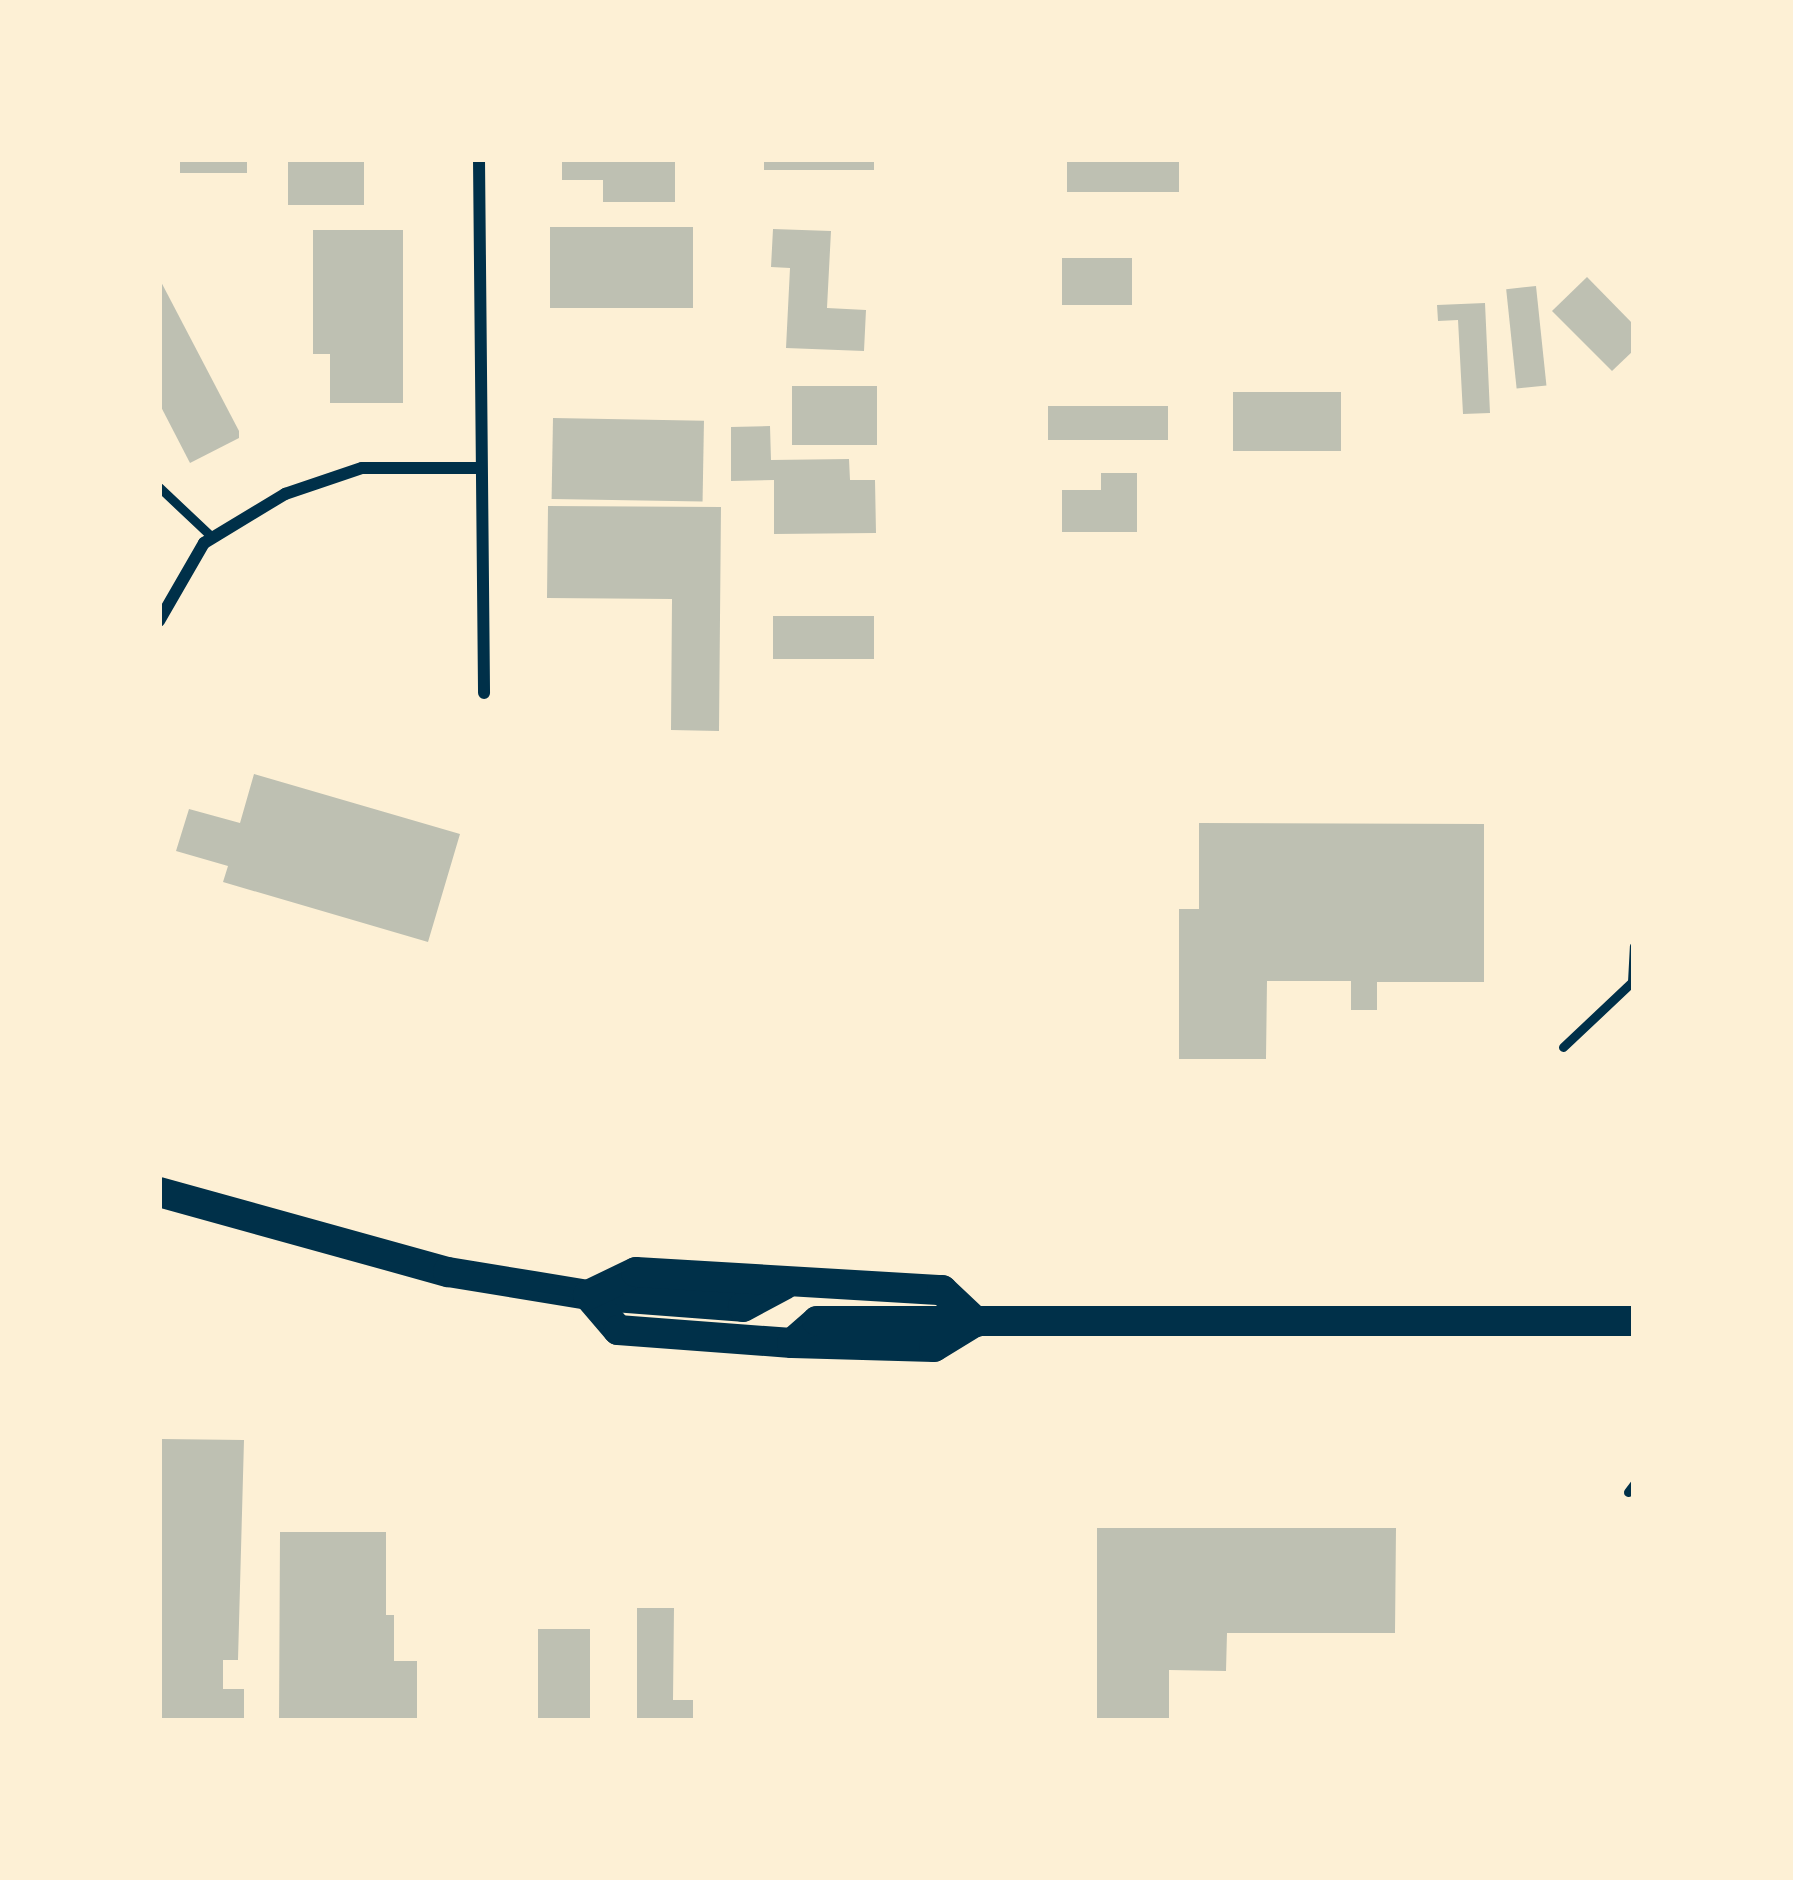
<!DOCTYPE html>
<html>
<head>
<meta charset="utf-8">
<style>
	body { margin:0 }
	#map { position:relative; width:1793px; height:1880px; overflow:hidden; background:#fdf0d5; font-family:Roboto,sans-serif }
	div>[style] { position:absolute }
	.building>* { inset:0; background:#bec0b2; transform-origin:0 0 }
	.service>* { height:9px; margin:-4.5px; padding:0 4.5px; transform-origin:4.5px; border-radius:4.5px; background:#003049 }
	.minor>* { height:12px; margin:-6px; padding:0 6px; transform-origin:6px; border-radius:6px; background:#003049 }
	.primary>* { height:30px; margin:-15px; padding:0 15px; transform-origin:15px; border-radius:15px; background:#003049 }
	span { translate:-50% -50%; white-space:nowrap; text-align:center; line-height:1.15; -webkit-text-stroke:12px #fdf0d5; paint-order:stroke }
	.frame { position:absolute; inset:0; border:162px solid #fdf0d5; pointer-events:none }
</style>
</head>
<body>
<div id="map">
	<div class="building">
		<i style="left:180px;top:159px;width:67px;height:14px"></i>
		<i style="left:288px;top:159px;width:76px;height:46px"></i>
		<i style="clip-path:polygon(562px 159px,675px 159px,675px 202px,603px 202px,603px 180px,562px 180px)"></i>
		<i style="left:764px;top:159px;width:110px;height:11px"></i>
		<i style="left:1067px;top:162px;width:112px;height:30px"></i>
		<i style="left:550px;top:227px;width:143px;height:81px"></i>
		<i style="clip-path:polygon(773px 229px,831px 231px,827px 308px,866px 310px,864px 351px,786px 348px,790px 268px,771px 267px)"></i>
		<i style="clip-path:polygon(313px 230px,403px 230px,403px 403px,330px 403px,330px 354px,313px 354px)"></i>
		<i style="left:1062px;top:258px;width:70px;height:47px"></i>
		<i style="clip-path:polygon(1587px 277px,1634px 325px,1634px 350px,1612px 371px,1552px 311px)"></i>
		<i style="clip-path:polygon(159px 278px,239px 431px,239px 438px,190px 463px,159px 403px)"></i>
		<i style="left:1536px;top:286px;width:100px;height:30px;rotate:84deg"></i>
		<i style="clip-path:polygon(1485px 303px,1490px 413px,1463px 414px,1458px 320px,1438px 321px,1437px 305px)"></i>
		<i style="left:792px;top:386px;width:85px;height:59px"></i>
		<i style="left:1233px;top:392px;width:108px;height:59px"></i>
		<i style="left:1048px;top:406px;width:120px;height:34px"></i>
		<i style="left:553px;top:418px;width:151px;height:81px;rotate:1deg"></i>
		<i style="clip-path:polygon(770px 426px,771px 460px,849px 459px,850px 480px,875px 480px,876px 533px,774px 534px,774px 480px,731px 481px,731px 427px)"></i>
		<i style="clip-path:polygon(1101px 473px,1137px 473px,1137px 532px,1062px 532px,1062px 490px,1101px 490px)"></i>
		<i style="clip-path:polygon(548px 506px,721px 507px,719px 731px,671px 730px,672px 599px,547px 598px)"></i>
		<i style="left:773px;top:616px;width:101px;height:43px"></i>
		<i style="clip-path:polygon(254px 774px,460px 834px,428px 942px,223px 882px,228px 866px,176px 851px,189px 809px,240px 823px)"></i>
		<i style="clip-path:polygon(1199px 823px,1484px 824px,1484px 982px,1377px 982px,1377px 1010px,1351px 1010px,1351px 981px,1267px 981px,1266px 1059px,1179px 1059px,1179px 909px,1199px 909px)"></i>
		<i style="clip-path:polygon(162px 1439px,244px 1440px,238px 1660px,223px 1660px,223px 1689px,244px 1689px,244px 1721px,159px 1721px)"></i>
		<i style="clip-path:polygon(1097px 1528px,1396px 1528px,1395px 1633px,1227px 1633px,1226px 1671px,1169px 1670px,1169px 1721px,1097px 1721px)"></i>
		<i style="clip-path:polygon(280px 1532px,386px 1532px,386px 1615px,394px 1615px,394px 1661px,417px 1661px,417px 1721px,279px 1721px)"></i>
		<i style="clip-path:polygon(637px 1608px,674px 1608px,673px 1700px,693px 1700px,693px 1721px,637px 1721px)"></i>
		<i style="left:538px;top:1629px;width:52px;height:92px"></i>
	</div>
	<div class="service">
		<i style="left:159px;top:487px;width:74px;rotate:43.4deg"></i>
		<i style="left:1563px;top:1047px;width:95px;rotate:-43.3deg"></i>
		<i style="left:1632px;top:982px;width:36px;rotate:-87deg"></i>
		<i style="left:1628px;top:1492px;width:10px;rotate:-53deg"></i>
	</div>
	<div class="minor">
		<i style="left:479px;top:159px;width:534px;rotate:89.46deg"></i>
		<i style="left:159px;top:621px;width:90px;rotate:-60deg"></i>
		<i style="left:204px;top:543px;width:95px;rotate:-31.2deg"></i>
		<i style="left:285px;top:494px;width:81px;rotate:-18.7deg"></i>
		<i style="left:362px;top:468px;width:118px"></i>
	</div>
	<div class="primary">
		<i style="left:159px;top:1192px;width:300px;rotate:15.5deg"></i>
		<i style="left:448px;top:1272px;width:142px;rotate:9.3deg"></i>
		<i style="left:588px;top:1295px;width:155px;rotate:4.4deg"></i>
		<i style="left:743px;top:1307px;width:47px;rotate:-28.2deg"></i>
		<i style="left:588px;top:1295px;width:46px;rotate:49.4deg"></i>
		<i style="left:618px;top:1330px;width:174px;rotate:4.3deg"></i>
		<i style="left:792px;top:1343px;width:142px;rotate:1.6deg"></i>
		<i style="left:934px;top:1347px;width:46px;rotate:-31.6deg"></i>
		<i style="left:588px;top:1295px;width:53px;rotate:-25.6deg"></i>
		<i style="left:636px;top:1272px;width:307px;rotate:3.4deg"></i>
		<i style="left:942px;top:1290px;width:47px;rotate:43.3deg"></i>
		<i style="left:792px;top:1343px;width:33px;rotate:-41deg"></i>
		<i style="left:817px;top:1321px;width:817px"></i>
	</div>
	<div class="frame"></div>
</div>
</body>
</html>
